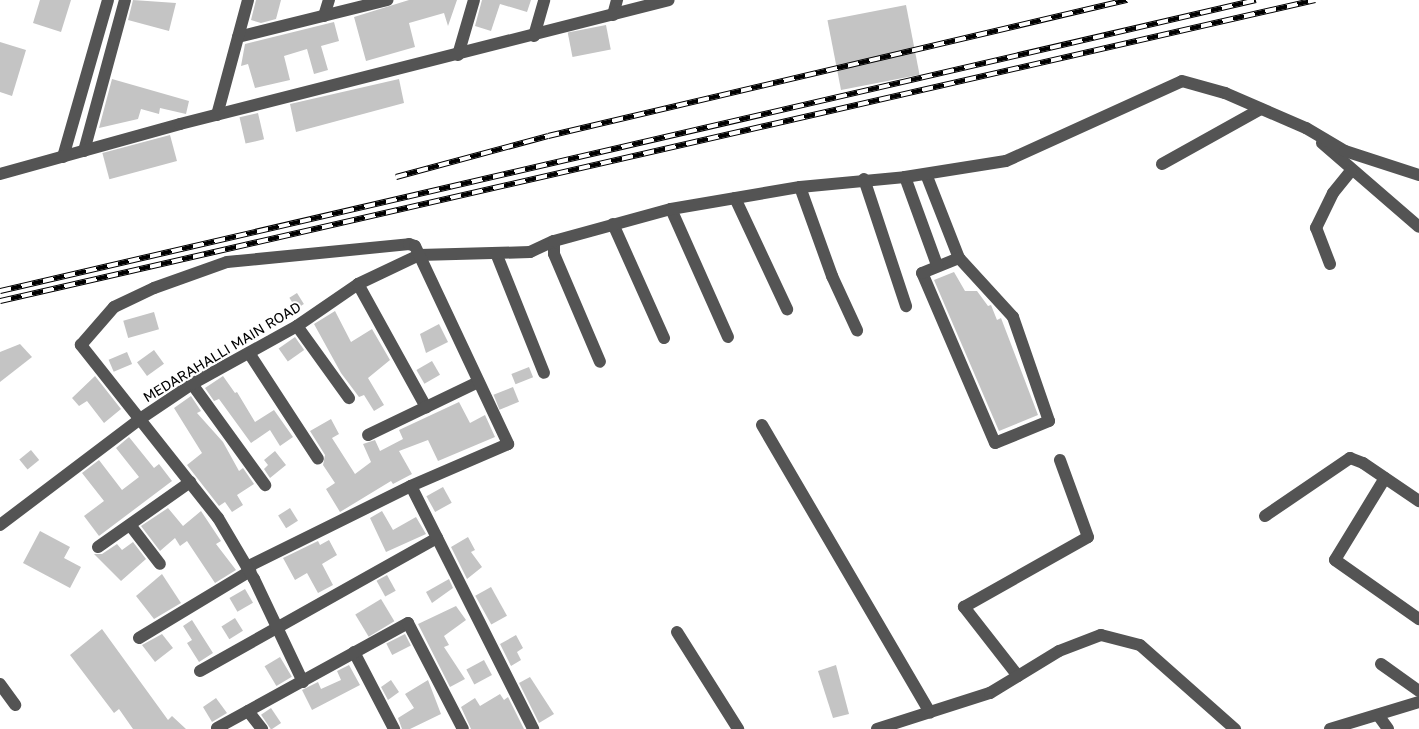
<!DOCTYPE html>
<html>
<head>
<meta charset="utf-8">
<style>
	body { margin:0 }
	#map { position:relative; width:1419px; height:729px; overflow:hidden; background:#fff; font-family:"Golos Text",sans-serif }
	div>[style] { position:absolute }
	.building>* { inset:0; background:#c4c4c4; transform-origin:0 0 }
	.minor>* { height:12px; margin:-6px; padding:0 6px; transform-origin:6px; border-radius:6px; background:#545454 }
	.rail>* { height:5.5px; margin-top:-2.75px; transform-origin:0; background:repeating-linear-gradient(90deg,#fff 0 11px,#000 0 22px); box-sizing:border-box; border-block:1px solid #000 }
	span { translate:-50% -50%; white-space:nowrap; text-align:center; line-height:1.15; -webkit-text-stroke:4px #fff; paint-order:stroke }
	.street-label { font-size:14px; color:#000 }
</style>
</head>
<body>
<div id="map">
	<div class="building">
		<i style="clip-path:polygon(40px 0,71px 0,61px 32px,33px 23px)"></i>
		<i style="clip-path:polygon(133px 0,176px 3px,169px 31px,128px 20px)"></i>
		<i style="clip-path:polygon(256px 0,281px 0,276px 19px,261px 23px,251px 20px)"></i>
		<i style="clip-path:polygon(409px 0,457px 0,448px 26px,444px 13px,409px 23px,415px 47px,366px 61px,354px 17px)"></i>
		<i style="clip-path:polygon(482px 0,531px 0,527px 12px,500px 4px,491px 31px,475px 26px)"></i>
		<i style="left:906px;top:5px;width:71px;height:80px;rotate:79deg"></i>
		<i style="clip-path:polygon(334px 22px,339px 41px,321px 46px,328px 70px,314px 74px,307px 49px,284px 56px,290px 80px,255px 88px,248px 64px,241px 66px,245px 44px)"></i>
		<i style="left:606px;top:25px;width:25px;height:39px;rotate:79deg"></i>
		<i style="clip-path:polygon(0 42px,26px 50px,12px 96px,0 92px)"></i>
		<i style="clip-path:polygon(112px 79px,189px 101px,186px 114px,160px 108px,159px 114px,141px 109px,138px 119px,99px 128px)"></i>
		<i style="clip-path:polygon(399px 79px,404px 103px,296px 132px,290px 104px)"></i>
		<i style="left:258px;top:113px;width:27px;height:19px;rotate:77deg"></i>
		<i style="left:170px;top:135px;width:27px;height:70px;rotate:75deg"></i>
		<i style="clip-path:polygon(954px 272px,965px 291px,977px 291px,988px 306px,991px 305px,997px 320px,1001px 318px,1038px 415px,999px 431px,934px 280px)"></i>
		<i style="left:297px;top:293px;width:13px;height:9px;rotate:58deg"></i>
		<i style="clip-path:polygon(335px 311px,351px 342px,372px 329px,390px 360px,368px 378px,384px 405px,374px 411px,364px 395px,359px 397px,341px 373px,314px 324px)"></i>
		<i style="left:154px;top:312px;width:18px;height:32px;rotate:74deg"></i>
		<i style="clip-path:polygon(439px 324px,448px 342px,426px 353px,420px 334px)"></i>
		<i style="left:295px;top:337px;width:16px;height:20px;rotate:55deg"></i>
		<i style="clip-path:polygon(20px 344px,32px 357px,0 382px,0 352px)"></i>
		<i style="left:154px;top:350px;width:17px;height:21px;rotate:54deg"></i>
		<i style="left:127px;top:352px;width:13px;height:20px;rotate:67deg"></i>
		<i style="left:432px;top:361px;width:16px;height:18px;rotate:60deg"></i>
		<i style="left:529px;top:367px;width:11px;height:19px;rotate:68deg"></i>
		<i style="clip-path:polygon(95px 376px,121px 409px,104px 423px,87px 401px,79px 406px,72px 398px)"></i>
		<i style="clip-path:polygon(223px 376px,235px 393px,237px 392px,255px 422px,274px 410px,293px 437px,280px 446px,270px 430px,251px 443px,219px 399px,214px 401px,205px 388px)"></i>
		<i style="left:513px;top:387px;width:16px;height:21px;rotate:68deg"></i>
		<i style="clip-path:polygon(191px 396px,201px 411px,197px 413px,223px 442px,239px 471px,243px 468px,254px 484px,237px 495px,243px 505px,232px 512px,225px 502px,219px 506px,187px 465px,202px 453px,174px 408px)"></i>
		<i style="clip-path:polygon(459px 402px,470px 423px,485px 415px,495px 437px,438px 461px,428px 440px,399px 451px,412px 474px,393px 484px,391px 481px,340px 512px,326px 489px,335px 483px,323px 465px,325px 455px,310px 431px,331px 419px,339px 434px,332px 438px,355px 474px,371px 462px,363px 444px,375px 440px,380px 451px,403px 439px,399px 430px)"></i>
		<i style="clip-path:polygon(129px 437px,154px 468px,159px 464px,172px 481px,99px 536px,84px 516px,104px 501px,82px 473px,99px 460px,122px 490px,139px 477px,116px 448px)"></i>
		<i style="left:31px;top:450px;width:13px;height:15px;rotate:51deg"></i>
		<i style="clip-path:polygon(275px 451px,286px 465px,270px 478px,264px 469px,268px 465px,264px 460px)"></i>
		<i style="left:443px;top:487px;width:18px;height:19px;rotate:61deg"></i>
		<i style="clip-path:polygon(168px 508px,183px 526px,201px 511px,221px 541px,216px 544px,236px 570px,215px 583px,187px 541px,180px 546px,175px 538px,160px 551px,141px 526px)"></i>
		<i style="left:290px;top:508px;width:15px;height:14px;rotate:58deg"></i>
		<i style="clip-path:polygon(382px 511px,393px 530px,416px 517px,426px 534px,386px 552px,370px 518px)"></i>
		<i style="clip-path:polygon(40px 531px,70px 547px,64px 558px,81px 567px,70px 588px,23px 563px)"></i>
		<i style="clip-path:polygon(468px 537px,475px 550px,471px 552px,482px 567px,467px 579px,451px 547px)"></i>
		<i style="clip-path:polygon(329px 540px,337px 555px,322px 564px,333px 585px,318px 593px,307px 573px,295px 580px,283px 558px,318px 541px,320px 545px)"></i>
		<i style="clip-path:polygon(133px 542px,146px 559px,121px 581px,94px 554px,102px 554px,117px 544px,122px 550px)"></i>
		<i style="clip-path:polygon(162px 574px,181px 603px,154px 619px,136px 596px)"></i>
		<i style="left:387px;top:575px;width:18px;height:12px;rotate:61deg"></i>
		<i style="clip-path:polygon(449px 579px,453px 588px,432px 603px,426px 592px)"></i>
		<i style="left:491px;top:587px;width:33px;height:18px;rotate:61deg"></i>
		<i style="left:245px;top:589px;width:16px;height:18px;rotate:60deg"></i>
		<i style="left:381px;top:599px;width:26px;height:30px;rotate:59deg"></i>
		<i style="clip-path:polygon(456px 606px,466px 620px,444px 636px,449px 645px,444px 647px,465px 679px,450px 687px,418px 624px)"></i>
		<i style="left:235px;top:618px;width:15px;height:16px;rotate:58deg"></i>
		<i style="clip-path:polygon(192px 620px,213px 653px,199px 662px,187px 643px,192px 640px,183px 626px)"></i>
		<i style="clip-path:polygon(102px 629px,168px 720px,172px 716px,186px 729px,133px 729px,119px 709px,114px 713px,70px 655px)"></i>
		<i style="clip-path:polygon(162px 634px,173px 648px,155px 662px,142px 645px)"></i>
		<i style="left:405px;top:634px;width:13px;height:21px;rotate:63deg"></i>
		<i style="clip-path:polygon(516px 635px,523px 648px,517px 652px,521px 660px,511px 666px,500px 644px)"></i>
		<i style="left:280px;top:657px;width:23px;height:18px;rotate:59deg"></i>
		<i style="left:484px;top:660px;width:17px;height:20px;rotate:62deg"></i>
		<i style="clip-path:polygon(349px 665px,360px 685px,312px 710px,302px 690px,318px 682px,321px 689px,341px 680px,337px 671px)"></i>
		<i style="clip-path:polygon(836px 665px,849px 714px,833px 718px,818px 671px)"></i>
		<i style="clip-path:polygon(530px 677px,554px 714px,539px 723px,519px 683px)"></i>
		<i style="clip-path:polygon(391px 680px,399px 692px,388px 700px,381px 687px)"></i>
		<i style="clip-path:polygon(428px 680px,441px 714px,410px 729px,402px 729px,398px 718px,414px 708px,405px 694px)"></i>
		<i style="clip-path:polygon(500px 694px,504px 700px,508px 697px,524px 729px,471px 729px,461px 707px,475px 698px,480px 706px)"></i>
		<i style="clip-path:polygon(216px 698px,227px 713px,212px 722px,203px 707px)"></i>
		<i style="left:271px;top:708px;width:18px;height:12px;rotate:56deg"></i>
	</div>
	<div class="minor">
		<i style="left:613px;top:15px;width:16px;rotate:-75deg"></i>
		<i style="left:324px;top:16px;width:17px;rotate:-73deg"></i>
		<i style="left:534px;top:36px;width:37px;rotate:-74deg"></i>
		<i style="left:238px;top:37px;width:154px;rotate:-13.9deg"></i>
		<i style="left:458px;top:55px;width:57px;rotate:-73.8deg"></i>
		<i style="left:217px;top:115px;width:119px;rotate:-74.9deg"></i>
		<i style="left:1322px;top:143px;width:128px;rotate:40.9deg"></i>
		<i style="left:84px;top:151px;width:156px;rotate:-74.8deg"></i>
		<i style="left:63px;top:157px;width:163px;rotate:-74deg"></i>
		<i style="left:1162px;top:164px;width:113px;rotate:-29.1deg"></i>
		<i style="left:0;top:174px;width:187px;rotate:-15.5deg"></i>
		<i style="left:180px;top:124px;width:504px;rotate:-14.23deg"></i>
		<i style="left:926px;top:174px;width:90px;rotate:68.6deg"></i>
		<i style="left:959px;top:258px;width:80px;rotate:47.5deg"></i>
		<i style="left:1013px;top:317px;width:110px;rotate:70.9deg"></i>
		<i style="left:1049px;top:421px;width:58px;rotate:157.8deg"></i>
		<i style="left:995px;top:443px;width:185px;rotate:-113.2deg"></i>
		<i style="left:922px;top:273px;width:40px;rotate:-22deg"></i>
		<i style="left:905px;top:177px;width:94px;rotate:70deg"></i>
		<i style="left:864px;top:179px;width:134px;rotate:71.7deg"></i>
		<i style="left:800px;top:187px;width:95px;rotate:70.2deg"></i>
		<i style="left:832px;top:276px;width:60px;rotate:65.2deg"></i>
		<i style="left:735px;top:198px;width:123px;rotate:64.9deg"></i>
		<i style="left:671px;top:209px;width:140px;rotate:66deg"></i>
		<i style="left:613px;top:224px;width:125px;rotate:65.9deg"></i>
		<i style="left:554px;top:241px;width:13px;rotate:90deg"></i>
		<i style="left:554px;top:254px;width:117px;rotate:66.9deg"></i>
		<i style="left:496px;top:253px;width:129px;rotate:68.2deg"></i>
		<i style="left:1330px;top:264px;width:39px;rotate:-111deg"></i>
		<i style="left:1316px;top:228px;width:39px;rotate:-64deg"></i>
		<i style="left:1333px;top:193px;width:28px;rotate:-51deg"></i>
		<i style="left:358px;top:284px;width:141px;rotate:61.1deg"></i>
		<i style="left:297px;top:326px;width:89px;rotate:54.2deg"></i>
		<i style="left:249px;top:353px;width:126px;rotate:56.9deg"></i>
		<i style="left:192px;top:384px;width:125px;rotate:54.1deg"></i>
		<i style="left:762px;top:425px;width:333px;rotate:59.7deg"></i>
		<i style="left:368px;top:435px;width:122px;rotate:-25.7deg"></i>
		<i style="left:1385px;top:478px;width:96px;rotate:121.4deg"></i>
		<i style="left:1335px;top:560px;width:103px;rotate:35.1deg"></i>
		<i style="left:1265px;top:516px;width:103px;rotate:-34.3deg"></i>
		<i style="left:1350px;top:458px;width:14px;rotate:21deg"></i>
		<i style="left:1363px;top:463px;width:68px;rotate:34.2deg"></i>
		<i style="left:0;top:525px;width:176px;rotate:-37.1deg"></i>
		<i style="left:140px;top:419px;width:63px;rotate:-33.9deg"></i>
		<i style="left:192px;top:384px;width:120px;rotate:-28.9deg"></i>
		<i style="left:297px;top:326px;width:74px;rotate:-34.5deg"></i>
		<i style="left:358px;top:284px;width:68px;rotate:-25.4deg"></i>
		<i style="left:419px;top:255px;width:111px;rotate:-1.5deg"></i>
		<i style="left:530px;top:252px;width:26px;rotate:-25deg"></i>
		<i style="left:554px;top:241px;width:121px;rotate:-15.3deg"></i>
		<i style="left:671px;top:209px;width:131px;rotate:-9.7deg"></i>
		<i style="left:800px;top:187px;width:105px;rotate:-5.4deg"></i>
		<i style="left:905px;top:177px;width:102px;rotate:-9deg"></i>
		<i style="left:1006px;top:161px;width:193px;rotate:-24.4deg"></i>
		<i style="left:1182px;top:81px;width:45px;rotate:15.6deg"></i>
		<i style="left:1225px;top:93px;width:88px;rotate:23.4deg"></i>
		<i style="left:1306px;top:128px;width:45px;rotate:30.5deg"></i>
		<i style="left:1345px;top:151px;width:78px;rotate:18deg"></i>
		<i style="left:130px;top:525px;width:49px;rotate:52.4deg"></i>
		<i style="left:98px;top:547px;width:113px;rotate:-35.2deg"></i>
		<i style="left:247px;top:567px;width:183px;rotate:-26.3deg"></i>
		<i style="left:677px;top:632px;width:115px;rotate:57.8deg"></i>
		<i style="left:139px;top:638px;width:130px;rotate:-31.1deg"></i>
		<i style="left:354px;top:652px;width:87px;rotate:62.5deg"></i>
		<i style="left:1381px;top:664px;width:47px;rotate:35.4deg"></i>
		<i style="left:200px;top:671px;width:272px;rotate:-29.3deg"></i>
		<i style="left:1018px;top:676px;width:88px;rotate:-128deg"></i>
		<i style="left:964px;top:607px;width:142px;rotate:-29.4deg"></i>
		<i style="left:1088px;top:537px;width:82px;rotate:-110deg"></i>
		<i style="left:303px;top:682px;width:114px;rotate:-115.4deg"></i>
		<i style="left:254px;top:579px;width:71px;rotate:-120.5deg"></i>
		<i style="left:218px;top:518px;width:221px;rotate:-128.4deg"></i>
		<i style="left:81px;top:345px;width:50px;rotate:-49deg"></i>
		<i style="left:114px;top:307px;width:44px;rotate:-25.4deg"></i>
		<i style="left:154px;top:288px;width:77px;rotate:-19.6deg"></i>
		<i style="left:227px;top:262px;width:183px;rotate:-5.6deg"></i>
		<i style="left:409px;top:244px;width:6px;rotate:18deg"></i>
		<i style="left:415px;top:246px;width:219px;rotate:64.8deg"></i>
		<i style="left:508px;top:444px;width:106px;rotate:156.6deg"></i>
		<i style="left:411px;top:486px;width:272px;rotate:63.3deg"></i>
		<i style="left:0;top:684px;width:26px;rotate:54deg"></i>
		<i style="left:248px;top:711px;width:23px;rotate:52deg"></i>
		<i style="left:1378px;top:715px;width:17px;rotate:54deg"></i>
		<i style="left:217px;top:728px;width:218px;rotate:-28.8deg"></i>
		<i style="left:408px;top:623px;width:119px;rotate:62.6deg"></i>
		<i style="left:877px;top:729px;width:119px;rotate:-17.7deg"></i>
		<i style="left:990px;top:693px;width:81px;rotate:-31.3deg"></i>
		<i style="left:1059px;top:651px;width:45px;rotate:-20.9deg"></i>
		<i style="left:1101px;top:635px;width:40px;rotate:14.4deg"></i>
		<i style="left:1140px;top:645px;width:127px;rotate:41.5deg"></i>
		<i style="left:1330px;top:729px;width:93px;rotate:-16.9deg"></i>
	</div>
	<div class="rail">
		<i style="left:396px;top:177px;width:157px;rotate:-15.1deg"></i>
		<i style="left:548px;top:136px;width:595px;rotate:-13.22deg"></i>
		<i style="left:0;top:291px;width:1289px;rotate:-13.04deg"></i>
		<i style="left:0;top:301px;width:1349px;rotate:-12.89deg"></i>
	</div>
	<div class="street-label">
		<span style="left:222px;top:352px;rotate:-31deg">MEDARAHALLI MAIN ROAD</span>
	</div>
</div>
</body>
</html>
